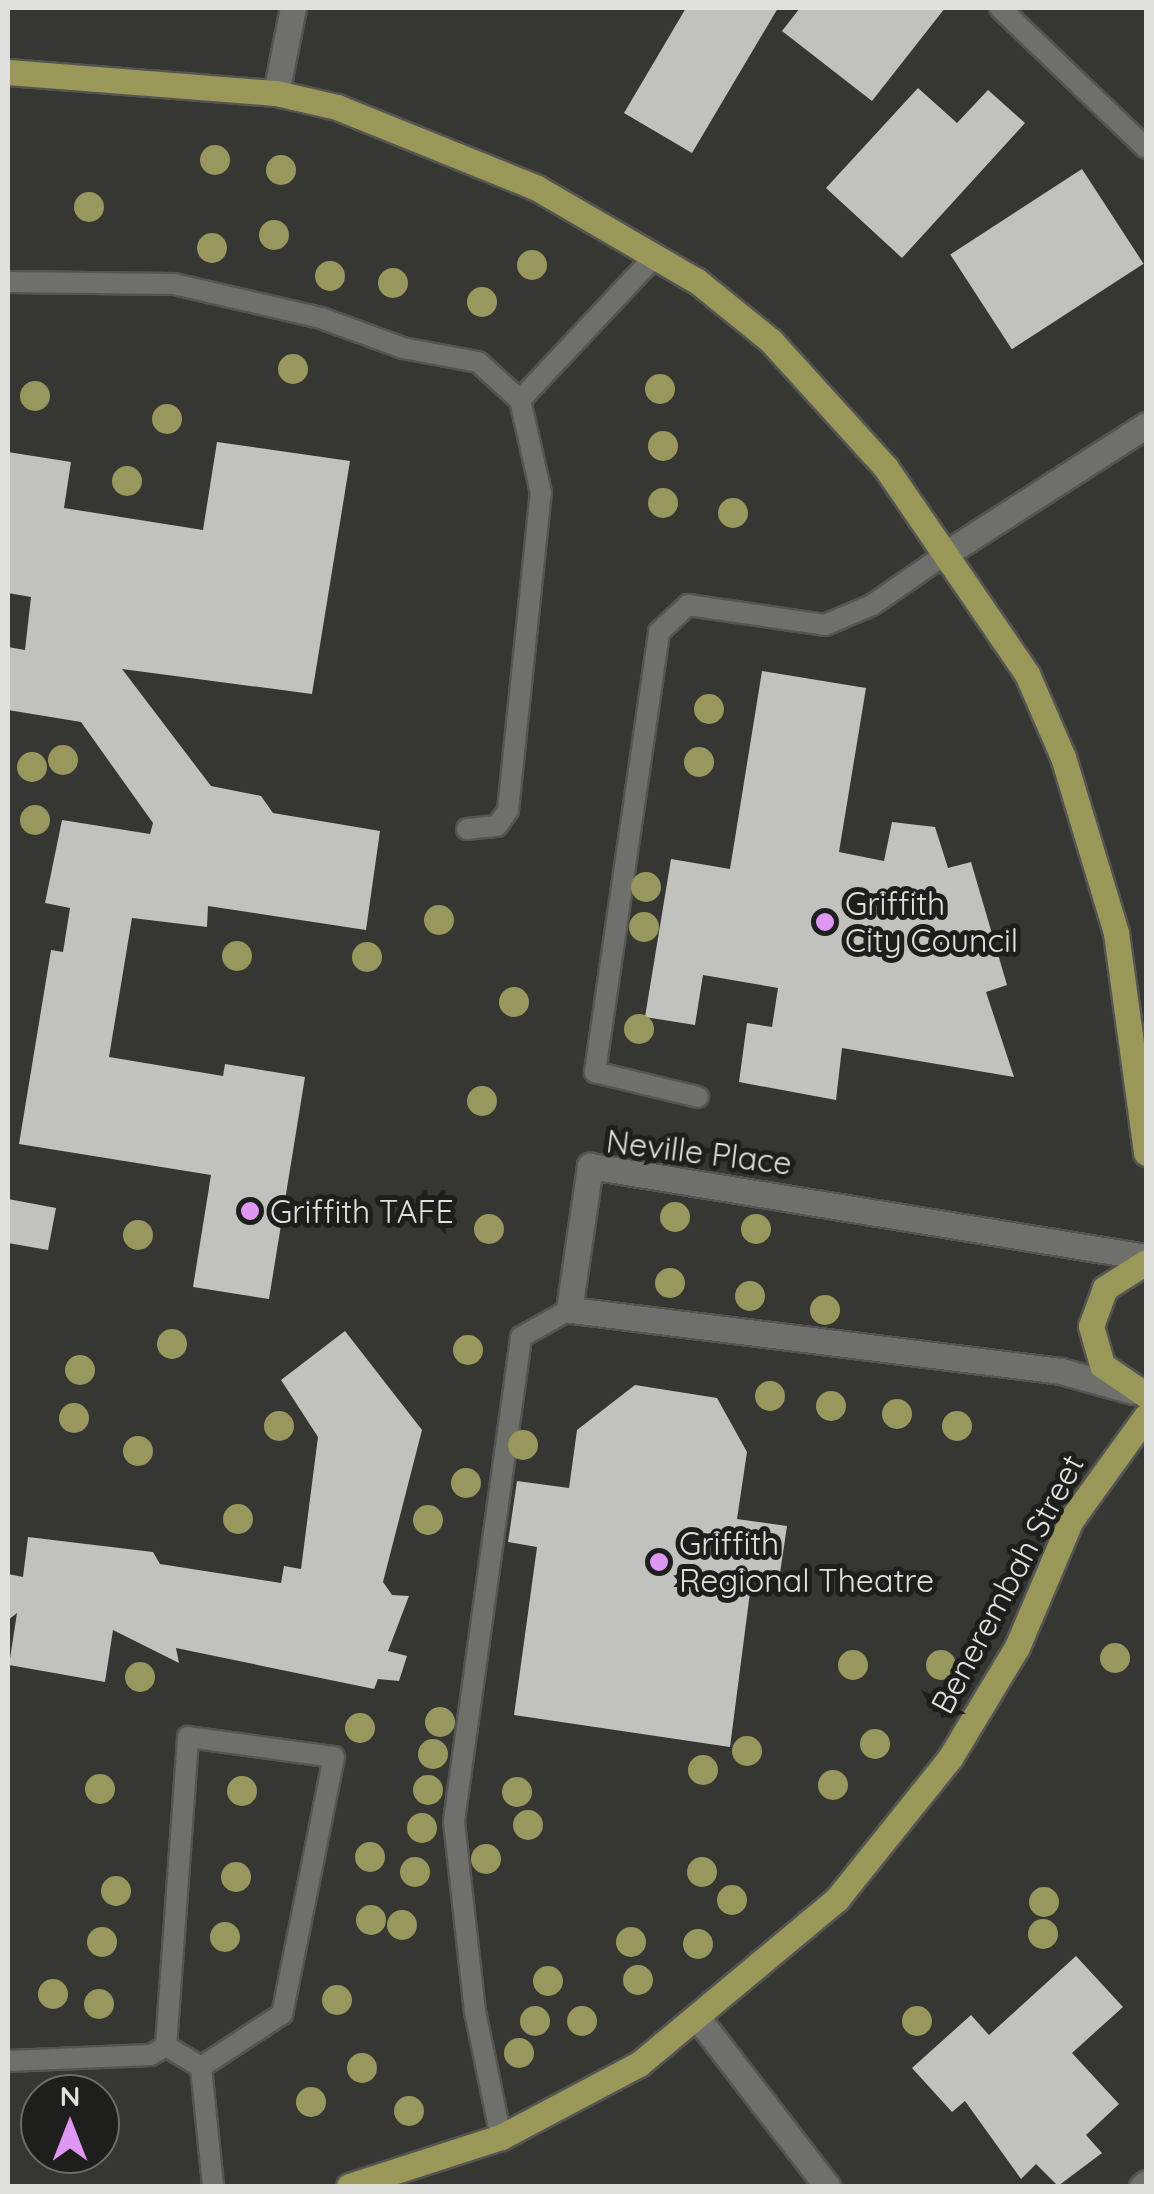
<!DOCTYPE html>
<html>
<head>
<meta charset="utf-8">
<style>
	body { margin:0 }
	#map { position:relative; width:1154px; height:2194px; overflow:hidden; background:#363633; font-family:Quicksand,sans-serif }
	div>[style] { position:absolute }
	.building>* { inset:0; background:#c1c1bd; transform-origin:0 0 }
	.roads { filter:drop-shadow(2px 0 #545452) drop-shadow(-2px 0 #545452) drop-shadow(0 2px #545452) drop-shadow(0 -2px #545452) }
	.service>* { height:20px; margin:-10px; padding:0 10px; transform-origin:10px; border-radius:10px; background:#6f6f6b }
	.minor>* { height:25px; margin:-12.5px; padding:0 12.5px; transform-origin:12.5px; border-radius:12.5px; background:#6f6f6b }
	.tertiary>* { height:25px; margin:-12.5px; padding:0 12.5px; transform-origin:12.5px; border-radius:12.5px; background:#6f6f6b }
	.primary>* { height:25px; margin:-12.5px; padding:0 12.5px; transform-origin:12.5px; border-radius:12.5px; background:#9a9858 }
	.trees>* { width:30px; height:30px; margin:-15px; border-radius:50%; background:#98975d }
	.dots>* { width:28px; height:28px; translate:-50% -50%; box-sizing:border-box; border:5px solid #1e1e1c; border-radius:50% }
	span { translate:-50% -50%; white-space:nowrap; text-align:center; line-height:1.15; -webkit-text-stroke:10px #1e1e1c; paint-order:stroke }
	.poi-label { font-size:32px; color:#e0e0de }
	.left { translate:0 -50%; text-align:left }
	.street-label { font-size:32px; color:#e0e0de }
	.frame { position:absolute; inset:0; border:10px solid #e0e0de; pointer-events:none }
	.north { position:absolute; left:20px; top:2074px; width:100px; height:100px; box-sizing:border-box; background:#1e1e1c; border:2px solid #6c6c6a; border-radius:50%; rotate:0deg; font-size:28px; font-weight:700; line-height:40px; text-align:center; color:#e0e0de }
	.north::after { content:''; display:block; margin:auto; width:35px; height:45px; background:#de98f3; clip-path:polygon(50% 0,100% 100%,50% 72%,0 100%) }
</style>
</head>
<body>
<div id="map">
	<div class="building">
		<i style="clip-path:polygon(686px 8px,778px 8px,692px 153px,624px 113px)"></i>
		<i style="clip-path:polygon(800px 8px,945px 8px,872px 101px,782px 31px)"></i>
		<i style="clip-path:polygon(918px 88px,957px 123px,988px 90px,1025px 123px,902px 258px,826px 188px)"></i>
		<i style="left:1082px;top:169px;width:113px;height:157px;rotate:57deg"></i>
		<i style="clip-path:polygon(217px 442px,350px 461px,312px 694px,122px 669px,211px 786px,261px 796px,273px 813px,380px 831px,366px 930px,208px 906px,207px 927px,132px 918px,109px 1057px,223px 1076px,225px 1064px,305px 1077px,269px 1299px,193px 1287px,211px 1175px,19px 1144px,51px 950px,63px 952px,70px 908px,45px 903px,62px 820px,150px 834px,153px 823px,81px 722px,8px 710px,8px 647px,25px 650px,31px 597px,8px 593px,8px 452px,71px 462px,64px 508px,203px 530px)"></i>
		<i style="clip-path:polygon(762px 671px,866px 688px,839px 852px,884px 861px,892px 822px,935px 827px,948px 868px,971px 862px,1007px 985px,986px 992px,1014px 1077px,842px 1048px,836px 1100px,739px 1082px,747px 1023px,772px 1027px,778px 988px,703px 975px,695px 1025px,645px 1017px,671px 859px,730px 869px)"></i>
		<i style="clip-path:polygon(8px 1199px,56px 1208px,48px 1250px,8px 1243px)"></i>
		<i style="clip-path:polygon(345px 1331px,422px 1430px,383px 1582px,392px 1595px,409px 1596px,388px 1651px,407px 1656px,399px 1681px,378px 1679px,374px 1689px,176px 1648px,179px 1663px,113px 1630px,105px 1682px,9px 1665px,17px 1613px,8px 1620px,8px 1574px,23px 1577px,28px 1537px,153px 1552px,160px 1564px,281px 1583px,284px 1566px,301px 1569px,318px 1437px,281px 1380px)"></i>
		<i style="clip-path:polygon(635px 1385px,717px 1398px,747px 1452px,737px 1519px,787px 1526px,779px 1580px,752px 1577px,730px 1747px,514px 1715px,537px 1547px,508px 1542px,517px 1481px,569px 1488px,577px 1430px)"></i>
		<i style="clip-path:polygon(1076px 1956px,1123px 2007px,1072px 2053px,1119px 2104px,1086px 2135px,1102px 2153px,1058px 2186px,1036px 2164px,1021px 2179px,965px 2101px,952px 2112px,912px 2068px,971px 2015px,989px 2035px)"></i>
	</div>
	<div class="roads">
		<div class="service">
			<i style="left:1000px;top:8px;width:202px;rotate:43.8deg"></i>
			<i style="left:8px;top:282px;width:166px;rotate:0.7deg"></i>
			<i style="left:174px;top:284px;width:151px;rotate:13deg"></i>
			<i style="left:321px;top:318px;width:87px;rotate:20.1deg"></i>
			<i style="left:403px;top:348px;width:76px;rotate:10.6deg"></i>
			<i style="left:478px;top:362px;width:57px;rotate:42.1deg"></i>
			<i style="left:467px;top:829px;width:30px;rotate:-6deg"></i>
			<i style="left:497px;top:826px;width:19px;rotate:-55deg"></i>
			<i style="left:508px;top:810px;width:319px;rotate:-84.1deg"></i>
			<i style="left:541px;top:493px;width:95px;rotate:-102.7deg"></i>
			<i style="left:520px;top:400px;width:199px;rotate:-46.8deg"></i>
			<i style="left:698px;top:1097px;width:106px;rotate:-166.4deg"></i>
			<i style="left:595px;top:1072px;width:445px;rotate:-81.7deg"></i>
			<i style="left:659px;top:632px;width:40px;rotate:-43deg"></i>
			<i style="left:688px;top:605px;width:138px;rotate:8.3deg"></i>
			<i style="left:825px;top:625px;width:51px;rotate:-23.1deg"></i>
			<i style="left:872px;top:605px;width:95px;rotate:-34.7deg"></i>
			<i style="left:166px;top:2046px;width:41px;rotate:31deg"></i>
			<i style="left:8px;top:2061px;width:143px;rotate:-2.4deg"></i>
			<i style="left:151px;top:2055px;width:17px;rotate:-31deg"></i>
			<i style="left:166px;top:2046px;width:310px;rotate:-85.9deg"></i>
			<i style="left:188px;top:1737px;width:147px;rotate:7.8deg"></i>
			<i style="left:334px;top:1757px;width:262px;rotate:101.4deg"></i>
			<i style="left:282px;top:2014px;width:97px;rotate:146.8deg"></i>
			<i style="left:201px;top:2067px;width:120px;rotate:84.2deg"></i>
			<i style="left:501px;top:2137px;width:128px;rotate:-101.7deg"></i>
			<i style="left:475px;top:2012px;width:192px;rotate:-96.3deg"></i>
			<i style="left:454px;top:1821px;width:489px;rotate:-82.1deg"></i>
			<i style="left:521px;top:1337px;width:55px;rotate:-29.4deg"></i>
			<i style="left:1140px;top:2186px;width:8px;rotate:-40deg"></i>
		</div>
		<div class="minor">
			<i style="left:276px;top:93px;width:87px;rotate:-78.7deg"></i>
			<i style="left:1133px;top:1391px;width:75px;rotate:-164.5deg"></i>
			<i style="left:1061px;top:1371px;width:496px;rotate:-172.9deg"></i>
			<i style="left:569px;top:1310px;width:146px;rotate:-81.7deg"></i>
			<i style="left:590px;top:1166px;width:563px;rotate:9.3deg"></i>
		</div>
		<div class="tertiary">
			<i style="left:950px;top:551px;width:233px;rotate:-32.7deg"></i>
			<i style="left:700px;top:2021px;width:208px;rotate:52.4deg"></i>
		</div>
		<div class="primary">
			<i style="left:8px;top:72px;width:269px;rotate:4.5deg"></i>
			<i style="left:276px;top:93px;width:63px;rotate:12.9deg"></i>
			<i style="left:337px;top:107px;width:216px;rotate:22deg"></i>
			<i style="left:537px;top:188px;width:185px;rotate:30.2deg"></i>
			<i style="left:697px;top:281px;width:95px;rotate:39deg"></i>
			<i style="left:771px;top:341px;width:171px;rotate:47.8deg"></i>
			<i style="left:886px;top:468px;width:250px;rotate:55.6deg"></i>
			<i style="left:1027px;top:674px;width:90px;rotate:66.6deg"></i>
			<i style="left:1063px;top:757px;width:184px;rotate:73.2deg"></i>
			<i style="left:1116px;top:933px;width:222px;rotate:82.2deg"></i>
			<i style="left:1146px;top:1262px;width:49px;rotate:147.6deg"></i>
			<i style="left:1105px;top:1288px;width:40px;rotate:110.2deg"></i>
			<i style="left:1091px;top:1326px;width:41px;rotate:74.2deg"></i>
			<i style="left:1102px;top:1365px;width:53px;rotate:34.3deg"></i>
			<i style="left:349px;top:2186px;width:160px;rotate:-17.9deg"></i>
			<i style="left:501px;top:2137px;width:156px;rotate:-27.9deg"></i>
			<i style="left:639px;top:2064px;width:258px;rotate:-39.8deg"></i>
			<i style="left:837px;top:1899px;width:181px;rotate:-51.3deg"></i>
			<i style="left:950px;top:1758px;width:130px;rotate:-58.9deg"></i>
			<i style="left:1017px;top:1647px;width:138px;rotate:-67deg"></i>
			<i style="left:1071px;top:1520px;width:128px;rotate:-54.2deg"></i>
		</div>
	</div>
	<div class="trees">
		<i style="left:215px;top:160px"></i>
		<i style="left:281px;top:170px"></i>
		<i style="left:89px;top:207px"></i>
		<i style="left:274px;top:235px"></i>
		<i style="left:212px;top:248px"></i>
		<i style="left:532px;top:265px"></i>
		<i style="left:330px;top:276px"></i>
		<i style="left:393px;top:283px"></i>
		<i style="left:482px;top:302px"></i>
		<i style="left:293px;top:369px"></i>
		<i style="left:660px;top:389px"></i>
		<i style="left:35px;top:396px"></i>
		<i style="left:167px;top:419px"></i>
		<i style="left:663px;top:446px"></i>
		<i style="left:127px;top:481px"></i>
		<i style="left:663px;top:503px"></i>
		<i style="left:733px;top:513px"></i>
		<i style="left:709px;top:709px"></i>
		<i style="left:63px;top:760px"></i>
		<i style="left:699px;top:762px"></i>
		<i style="left:32px;top:767px"></i>
		<i style="left:35px;top:820px"></i>
		<i style="left:646px;top:887px"></i>
		<i style="left:439px;top:920px"></i>
		<i style="left:644px;top:927px"></i>
		<i style="left:237px;top:956px"></i>
		<i style="left:367px;top:957px"></i>
		<i style="left:514px;top:1002px"></i>
		<i style="left:639px;top:1029px"></i>
		<i style="left:482px;top:1101px"></i>
		<i style="left:675px;top:1217px"></i>
		<i style="left:489px;top:1229px"></i>
		<i style="left:756px;top:1229px"></i>
		<i style="left:138px;top:1235px"></i>
		<i style="left:670px;top:1283px"></i>
		<i style="left:750px;top:1296px"></i>
		<i style="left:825px;top:1310px"></i>
		<i style="left:172px;top:1344px"></i>
		<i style="left:468px;top:1350px"></i>
		<i style="left:80px;top:1370px"></i>
		<i style="left:770px;top:1396px"></i>
		<i style="left:831px;top:1406px"></i>
		<i style="left:897px;top:1414px"></i>
		<i style="left:74px;top:1418px"></i>
		<i style="left:279px;top:1426px"></i>
		<i style="left:957px;top:1426px"></i>
		<i style="left:523px;top:1445px"></i>
		<i style="left:138px;top:1451px"></i>
		<i style="left:466px;top:1483px"></i>
		<i style="left:238px;top:1519px"></i>
		<i style="left:428px;top:1520px"></i>
		<i style="left:1115px;top:1658px"></i>
		<i style="left:853px;top:1665px"></i>
		<i style="left:941px;top:1665px"></i>
		<i style="left:140px;top:1677px"></i>
		<i style="left:440px;top:1722px"></i>
		<i style="left:360px;top:1728px"></i>
		<i style="left:875px;top:1744px"></i>
		<i style="left:747px;top:1751px"></i>
		<i style="left:433px;top:1754px"></i>
		<i style="left:703px;top:1770px"></i>
		<i style="left:833px;top:1785px"></i>
		<i style="left:100px;top:1789px"></i>
		<i style="left:428px;top:1790px"></i>
		<i style="left:242px;top:1791px"></i>
		<i style="left:517px;top:1792px"></i>
		<i style="left:528px;top:1825px"></i>
		<i style="left:422px;top:1828px"></i>
		<i style="left:370px;top:1857px"></i>
		<i style="left:486px;top:1859px"></i>
		<i style="left:415px;top:1872px"></i>
		<i style="left:702px;top:1872px"></i>
		<i style="left:236px;top:1877px"></i>
		<i style="left:116px;top:1891px"></i>
		<i style="left:732px;top:1900px"></i>
		<i style="left:1044px;top:1902px"></i>
		<i style="left:371px;top:1920px"></i>
		<i style="left:402px;top:1925px"></i>
		<i style="left:1043px;top:1934px"></i>
		<i style="left:225px;top:1937px"></i>
		<i style="left:102px;top:1942px"></i>
		<i style="left:631px;top:1942px"></i>
		<i style="left:698px;top:1944px"></i>
		<i style="left:638px;top:1980px"></i>
		<i style="left:548px;top:1981px"></i>
		<i style="left:53px;top:1994px"></i>
		<i style="left:337px;top:2000px"></i>
		<i style="left:99px;top:2004px"></i>
		<i style="left:535px;top:2021px"></i>
		<i style="left:582px;top:2021px"></i>
		<i style="left:917px;top:2021px"></i>
		<i style="left:519px;top:2053px"></i>
		<i style="left:362px;top:2068px"></i>
		<i style="left:311px;top:2102px"></i>
		<i style="left:409px;top:2111px"></i>
	</div>
	<div class="dots">
		<i style="left:825px;top:922px;background:#de98f3"></i>
		<i style="left:250px;top:1211px;background:#de98f3"></i>
		<i style="left:659px;top:1562px;background:#de98f3"></i>
	</div>
	<div class="poi-label">
		<span class="left" style="left:845px;top:922px">Griffith<br>City Council</span>
		<span class="left" style="left:270px;top:1211px">Griffith TAFE</span>
		<span class="left" style="left:679px;top:1562px">Griffith<br>Regional Theatre</span>
	</div>
	<div class="street-label">
		<span style="left:699px;top:1152px;rotate:7deg">Neville Place</span>
		<span style="left:1007px;top:1584px;rotate:-62deg">Benerembah Street</span>
	</div>
	<div class="frame"></div>
	<div class="north">N</div>
</div>
</body>
</html>
